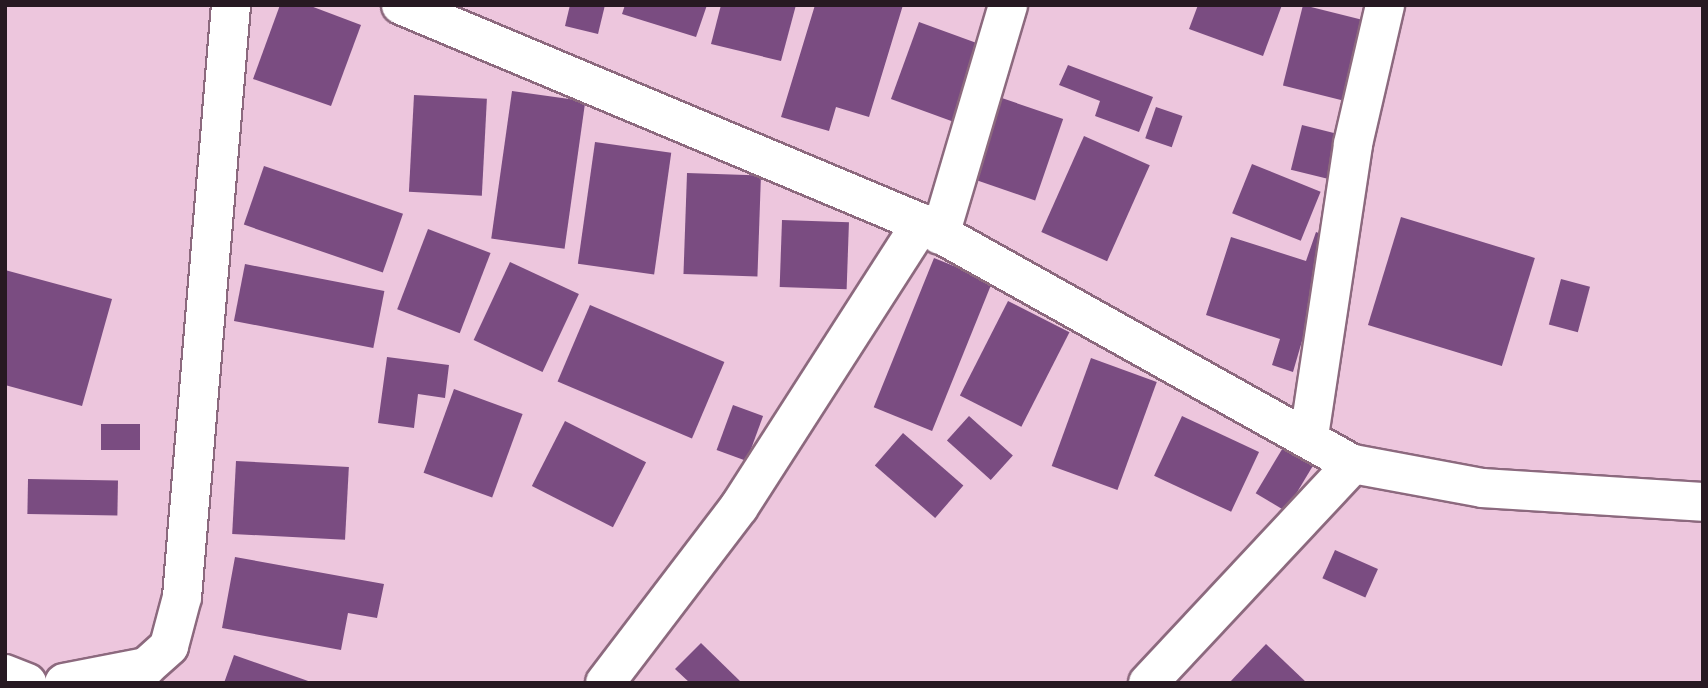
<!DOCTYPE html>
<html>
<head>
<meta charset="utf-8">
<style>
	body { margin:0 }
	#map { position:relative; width:1708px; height:688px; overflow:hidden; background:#edc6dd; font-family:"DM Sans",sans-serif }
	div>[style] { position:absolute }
	.building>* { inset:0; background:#7a4c81; transform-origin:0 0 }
	.roads { filter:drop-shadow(2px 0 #8c697e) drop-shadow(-2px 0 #8c697e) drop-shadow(0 2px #8c697e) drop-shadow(0 -2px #8c697e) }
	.minor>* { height:38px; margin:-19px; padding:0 19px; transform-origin:19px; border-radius:19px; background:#fff }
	span { translate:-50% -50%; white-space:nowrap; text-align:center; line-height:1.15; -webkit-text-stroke:7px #fbd3ea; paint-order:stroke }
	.frame { position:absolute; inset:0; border:7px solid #271922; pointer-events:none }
</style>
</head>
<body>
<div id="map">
	<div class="building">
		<i style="clip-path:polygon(280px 5px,308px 5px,361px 25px,331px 106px,253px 79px)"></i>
		<i style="clip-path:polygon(570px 5px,605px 5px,598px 34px,565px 26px)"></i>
		<i style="clip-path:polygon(625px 5px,707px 5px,696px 37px,622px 14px)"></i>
		<i style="clip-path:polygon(721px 5px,796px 5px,781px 61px,711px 44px)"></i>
		<i style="clip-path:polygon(815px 5px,903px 5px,869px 117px,836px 107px,829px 131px,781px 117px)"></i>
		<i style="clip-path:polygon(1198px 5px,1282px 5px,1263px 56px,1189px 29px)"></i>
		<i style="left:1303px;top:5px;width:67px;height:83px;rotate:14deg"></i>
		<i style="left:919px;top:22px;width:73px;height:82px;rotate:20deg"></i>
		<i style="clip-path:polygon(1068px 65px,1153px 97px,1139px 132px,1095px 116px,1100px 101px,1059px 85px)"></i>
		<i style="left:512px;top:91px;width:74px;height:149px;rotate:8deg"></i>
		<i style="left:414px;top:95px;width:73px;height:97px;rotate:3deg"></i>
		<i style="left:996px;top:96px;width:71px;height:86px;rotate:19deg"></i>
		<i style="left:1156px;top:107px;width:28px;height:33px;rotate:19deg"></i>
		<i style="left:1302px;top:125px;width:41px;height:46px;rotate:14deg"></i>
		<i style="left:1084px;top:136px;width:72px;height:105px;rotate:24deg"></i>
		<i style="left:595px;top:142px;width:77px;height:123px;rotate:8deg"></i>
		<i style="left:1252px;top:164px;width:74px;height:53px;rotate:22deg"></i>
		<i style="left:264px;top:166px;width:147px;height:62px;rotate:19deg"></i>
		<i style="left:687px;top:173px;width:74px;height:101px;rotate:2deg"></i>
		<i style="left:1401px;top:217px;width:140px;height:113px;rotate:17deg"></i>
		<i style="left:782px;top:220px;width:67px;height:67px;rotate:2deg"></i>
		<i style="left:428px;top:229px;width:67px;height:86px;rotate:21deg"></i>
		<i style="clip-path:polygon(1316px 232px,1332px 238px,1293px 372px,1272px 365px,1280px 339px,1206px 315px,1231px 237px,1306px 261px)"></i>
		<i style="left:934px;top:258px;width:63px;height:161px;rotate:22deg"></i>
		<i style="left:510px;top:262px;width:76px;height:86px;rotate:25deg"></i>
		<i style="left:245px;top:264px;width:142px;height:58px;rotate:11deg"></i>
		<i style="clip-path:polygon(5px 270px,112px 299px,82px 406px,5px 385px)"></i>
		<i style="left:1561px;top:279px;width:30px;height:47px;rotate:15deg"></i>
		<i style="left:1008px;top:301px;width:69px;height:106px;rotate:27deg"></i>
		<i style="left:590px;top:305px;width:146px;height:83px;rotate:23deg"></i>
		<i style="clip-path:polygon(387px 357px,449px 365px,445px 398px,418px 394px,414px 428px,378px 423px)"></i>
		<i style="left:1091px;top:358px;width:70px;height:115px;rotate:20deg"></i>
		<i style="left:454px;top:389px;width:73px;height:89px;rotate:20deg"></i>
		<i style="left:733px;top:405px;width:32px;height:48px;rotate:20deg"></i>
		<i style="left:969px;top:416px;width:59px;height:33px;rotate:42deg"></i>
		<i style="left:1182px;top:416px;width:85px;height:66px;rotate:25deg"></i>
		<i style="left:565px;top:421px;width:91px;height:73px;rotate:27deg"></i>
		<i style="left:101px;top:424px;width:39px;height:26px"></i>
		<i style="left:903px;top:433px;width:80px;height:43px;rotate:41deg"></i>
		<i style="left:1284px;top:446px;width:35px;height:55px;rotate:31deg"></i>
		<i style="left:236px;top:461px;width:113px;height:73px;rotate:3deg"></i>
		<i style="left:28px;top:479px;width:90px;height:35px;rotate:1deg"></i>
		<i style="left:1335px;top:550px;width:47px;height:31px;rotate:24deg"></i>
		<i style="clip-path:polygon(235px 557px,384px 584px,377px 618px,348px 613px,341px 650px,222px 628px)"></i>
		<i style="clip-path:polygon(701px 643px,742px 683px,690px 683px,675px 669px)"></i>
		<i style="clip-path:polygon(1266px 644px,1307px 683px,1229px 683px)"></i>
		<i style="clip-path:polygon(234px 655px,311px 682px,311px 683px,224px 683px)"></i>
	</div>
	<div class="roads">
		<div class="minor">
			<i style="left:401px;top:5px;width:564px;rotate:22.74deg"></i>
			<i style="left:921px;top:223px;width:495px;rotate:29.2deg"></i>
			<i style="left:1353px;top:464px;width:131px;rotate:10.5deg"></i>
			<i style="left:1482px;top:488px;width:221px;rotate:3.6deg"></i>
			<i style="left:940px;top:235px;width:240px;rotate:-73.5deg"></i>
			<i style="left:1309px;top:436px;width:295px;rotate:-81.4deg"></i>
			<i style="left:1353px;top:144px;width:143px;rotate:-77deg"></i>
			<i style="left:5px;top:674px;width:24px;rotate:22deg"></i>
			<i style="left:64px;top:683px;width:84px;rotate:-11deg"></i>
			<i style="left:146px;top:667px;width:31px;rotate:-42deg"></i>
			<i style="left:169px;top:646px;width:51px;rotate:-75.1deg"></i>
			<i style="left:182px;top:597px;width:594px;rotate:-85.27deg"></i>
			<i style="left:605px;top:683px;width:221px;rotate:-52.7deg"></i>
			<i style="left:739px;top:507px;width:337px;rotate:-57.3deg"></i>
			<i style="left:1148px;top:683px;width:300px;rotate:-46.9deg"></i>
		</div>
	</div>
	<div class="frame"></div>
</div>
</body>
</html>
